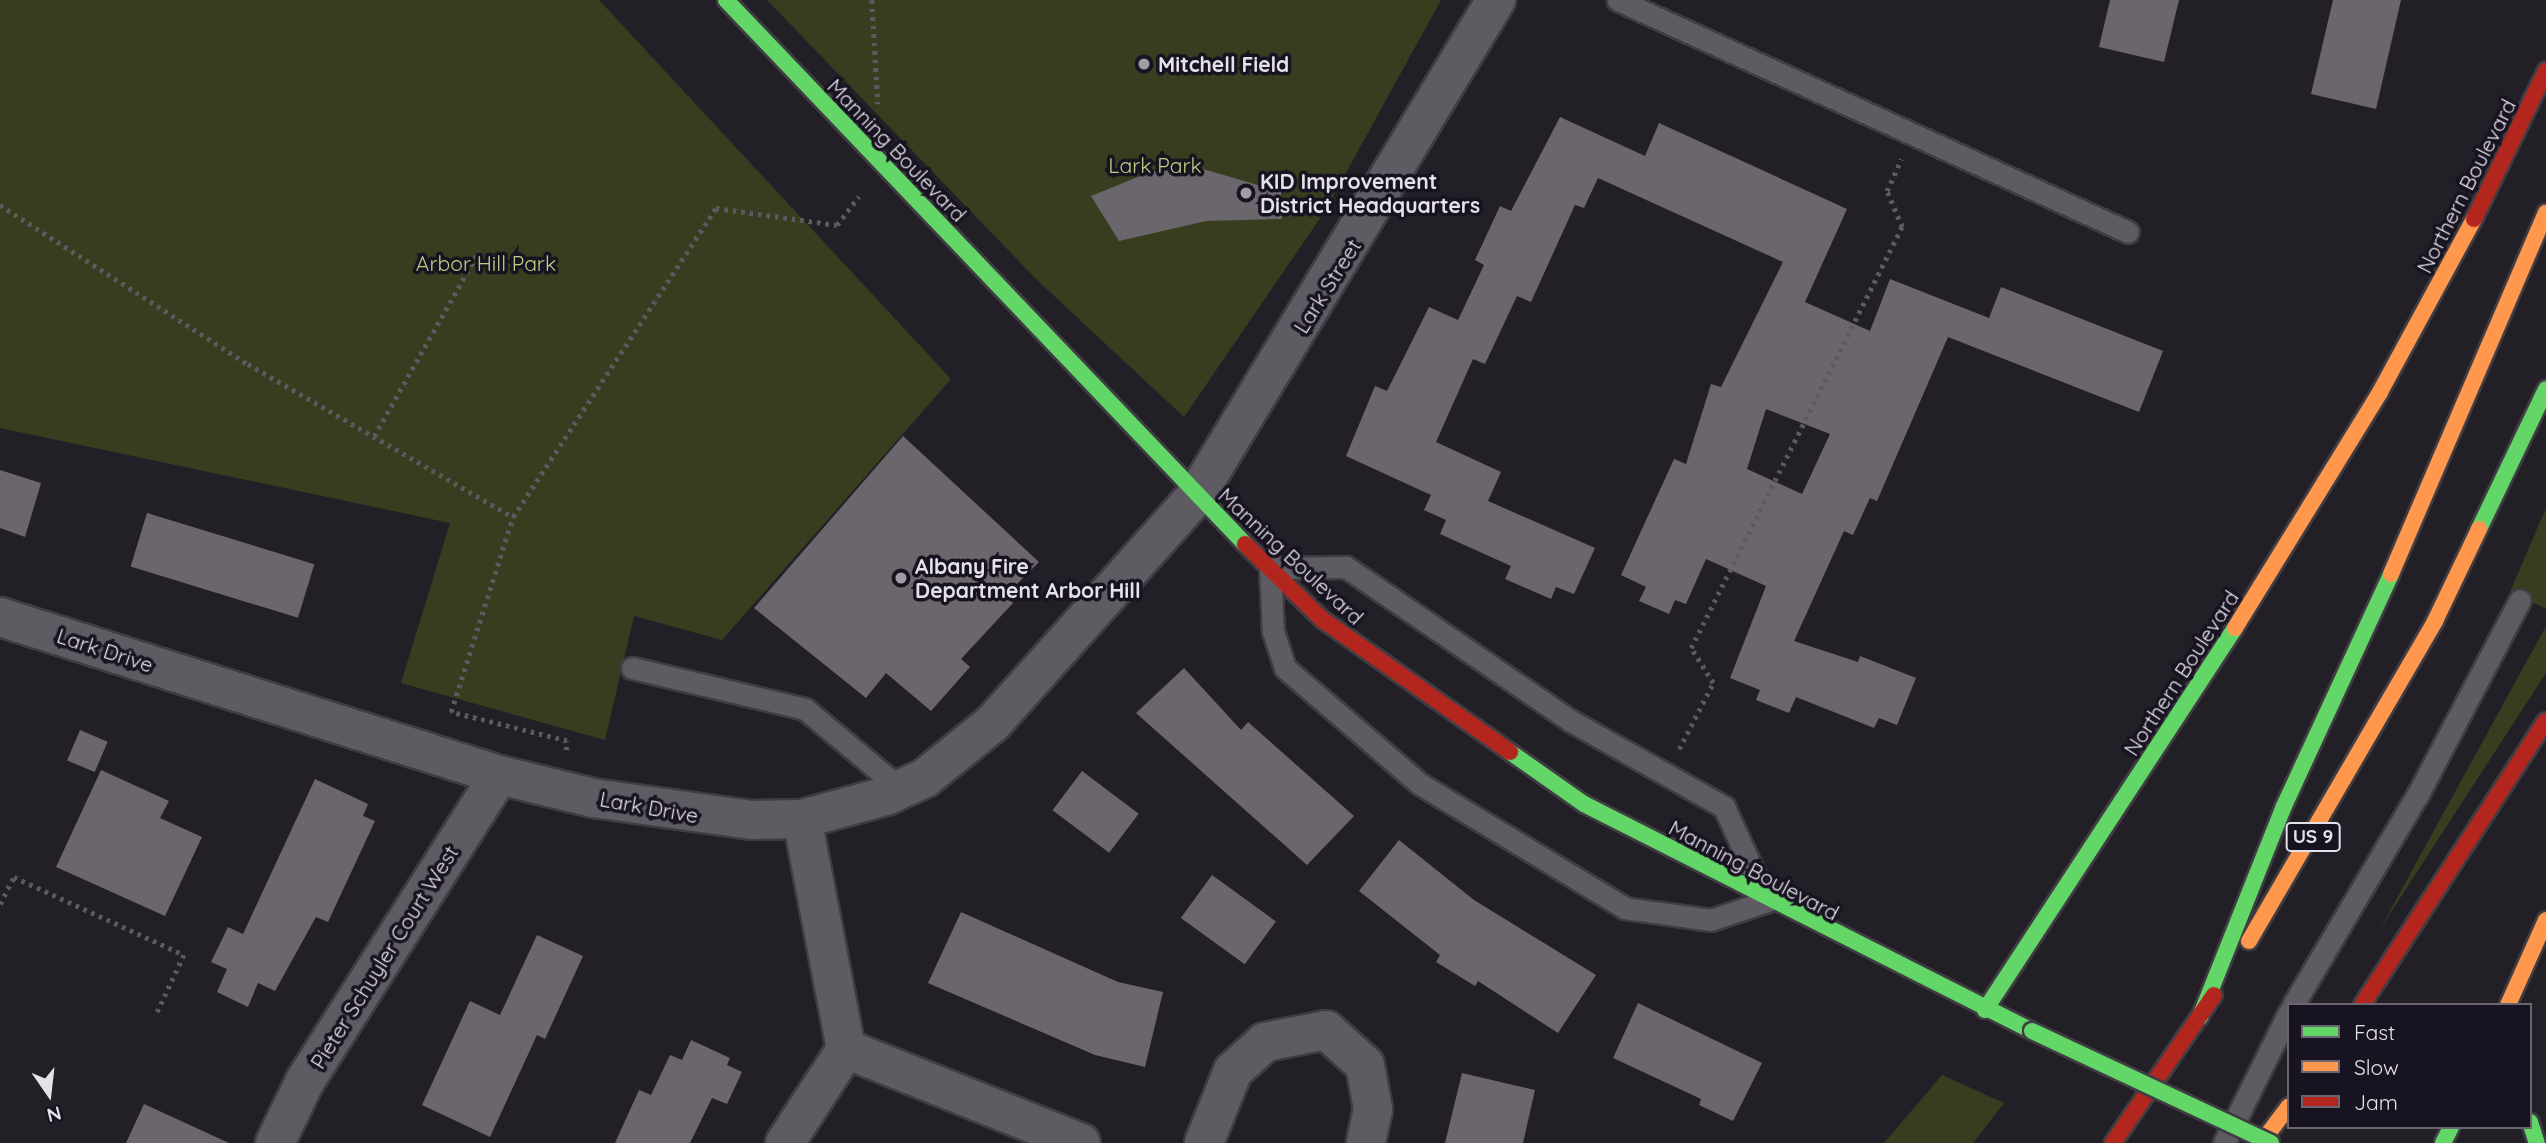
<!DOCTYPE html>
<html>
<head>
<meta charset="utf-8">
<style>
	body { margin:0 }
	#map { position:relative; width:2546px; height:1143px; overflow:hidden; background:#222026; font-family:Quicksand,sans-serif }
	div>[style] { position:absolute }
	.green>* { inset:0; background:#383d20 }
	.building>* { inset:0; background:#6b666c; transform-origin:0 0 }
	.path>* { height:4.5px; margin-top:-2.25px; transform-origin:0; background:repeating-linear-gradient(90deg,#5b5a5e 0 3.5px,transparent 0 8.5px) }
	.roads { filter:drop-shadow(2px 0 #3f3d43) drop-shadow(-2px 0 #3f3d43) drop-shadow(0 2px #3f3d43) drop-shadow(0 -2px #3f3d43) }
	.lane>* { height:21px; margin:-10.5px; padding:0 10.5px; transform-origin:10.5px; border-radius:10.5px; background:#5e5c62 }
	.street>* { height:38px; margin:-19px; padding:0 19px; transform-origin:19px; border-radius:19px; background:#5e5c62 }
	.fast>* { height:16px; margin:-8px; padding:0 8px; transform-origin:8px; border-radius:8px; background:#63d668 }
	.slow>* { height:16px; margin:-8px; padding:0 8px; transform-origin:8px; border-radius:8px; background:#ff974d }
	.jam>* { height:16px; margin:-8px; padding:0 8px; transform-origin:8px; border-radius:8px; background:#b3261e }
	.bridges { filter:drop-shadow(2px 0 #3f3d43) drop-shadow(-2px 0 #3f3d43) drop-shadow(0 2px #3f3d43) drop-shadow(0 -2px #3f3d43) }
	.fast-bridge>* { height:16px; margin:-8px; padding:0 8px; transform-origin:8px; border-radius:8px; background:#63d668 }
	.dots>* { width:19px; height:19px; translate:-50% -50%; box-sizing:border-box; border:4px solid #181320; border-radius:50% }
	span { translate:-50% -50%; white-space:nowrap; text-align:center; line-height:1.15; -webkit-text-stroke:7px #181320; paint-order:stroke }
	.shield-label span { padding:2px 5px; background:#181320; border:2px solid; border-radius:5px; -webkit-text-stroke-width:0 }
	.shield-label { font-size:19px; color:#e5e1eb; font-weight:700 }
	.poi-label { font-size:21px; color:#e5e1eb; font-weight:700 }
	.left { translate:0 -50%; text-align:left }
	.street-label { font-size:21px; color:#e5e1eb }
	.park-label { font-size:21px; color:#bfce84 }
	.legend { position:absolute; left:2287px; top:1003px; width:245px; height:126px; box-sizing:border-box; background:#181320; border:2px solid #6a6571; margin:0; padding:9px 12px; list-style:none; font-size:21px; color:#e5e1eb }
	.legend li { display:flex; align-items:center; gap:14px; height:35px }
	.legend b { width:35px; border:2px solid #6a6571 }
	.north { position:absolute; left:14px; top:1059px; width:70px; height:70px; -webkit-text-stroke:5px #181320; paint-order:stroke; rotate:166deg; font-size:19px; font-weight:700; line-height:28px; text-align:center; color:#e5e1eb }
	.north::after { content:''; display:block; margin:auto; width:24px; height:32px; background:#e5e1eb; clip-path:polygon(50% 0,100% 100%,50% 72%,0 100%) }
</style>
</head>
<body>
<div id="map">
	<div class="green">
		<i style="clip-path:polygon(0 0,599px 0,951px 379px,722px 640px,634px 616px,605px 740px,401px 683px,450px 523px,0 428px)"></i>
		<i style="clip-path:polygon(767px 0,1441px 0,1325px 211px,1184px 417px,1037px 280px)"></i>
		<i style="clip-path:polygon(2546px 508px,2546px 609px,2510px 592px)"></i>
		<i style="clip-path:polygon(2546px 626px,2546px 673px,2380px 929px)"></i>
		<i style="clip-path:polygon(1942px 1075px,2004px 1103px,1973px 1143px,1884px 1143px)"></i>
	</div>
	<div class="building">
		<i style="clip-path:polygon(2110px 0,2179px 0,2164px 62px,2099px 47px)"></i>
		<i style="clip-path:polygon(2333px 0,2401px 0,2376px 109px,2311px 94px)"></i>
		<i style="clip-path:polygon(evenodd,1560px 117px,1645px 156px,1659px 123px,1847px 209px,1805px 302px,1870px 331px,1890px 279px,1989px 318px,2001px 287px,2163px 351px,2139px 412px,1948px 337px,1877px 501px,1870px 498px,1853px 535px,1844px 531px,1794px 641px,1858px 662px,1860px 656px,1916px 678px,1897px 725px,1879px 718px,1874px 728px,1796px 697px,1789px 713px,1756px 700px,1760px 690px,1730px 678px,1766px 586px,1706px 559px,1686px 604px,1675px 600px,1669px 614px,1639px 601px,1646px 587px,1621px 575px,1674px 459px,1686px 464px,1711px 384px,1721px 387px,1783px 262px,1598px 178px,1584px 208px,1575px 205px,1531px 302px,1517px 296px,1485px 364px,1473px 359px,1436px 442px,1501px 472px,1488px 501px,1595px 548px,1574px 594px,1556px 587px,1551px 599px,1505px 579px,1511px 566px,1440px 534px,1446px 520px,1424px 510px,1431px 495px,1346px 456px,1375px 386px,1387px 391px,1429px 307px,1458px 320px,1484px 265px,1475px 260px,1500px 206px,1511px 211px,1560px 117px,1766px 409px,1830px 434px,1802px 494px,1747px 469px,1766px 409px)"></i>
		<i style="clip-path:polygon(1193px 166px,1281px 192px,1282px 219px,1206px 221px,1119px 241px,1091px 196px,1150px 172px)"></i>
		<i style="clip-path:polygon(903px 436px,1039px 562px,1006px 595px,1013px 603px,961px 659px,970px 667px,931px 711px,886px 673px,866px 698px,754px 608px)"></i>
		<i style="clip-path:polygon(0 470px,41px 483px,25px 537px,0 528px)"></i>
		<i style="left:147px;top:513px;width:175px;height:56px;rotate:17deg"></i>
		<i style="clip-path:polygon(1184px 668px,1241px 730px,1248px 722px,1354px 816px,1307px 865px,1136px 713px)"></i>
		<i style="left:80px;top:730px;width:30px;height:33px;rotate:23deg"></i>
		<i style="clip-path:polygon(101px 770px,169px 801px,160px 818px,202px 837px,165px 916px,56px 867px)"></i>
		<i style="left:1082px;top:771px;width:71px;height:49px;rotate:37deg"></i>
		<i style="clip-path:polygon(315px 779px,368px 804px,363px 816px,375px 821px,328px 922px,316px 917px,275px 991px,258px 983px,248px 1007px,217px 992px,227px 969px,211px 962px,228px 927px,243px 934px)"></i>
		<i style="clip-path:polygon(1399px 840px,1474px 900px,1596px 975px,1558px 1033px,1478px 981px,1475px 986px,1436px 962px,1440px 955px,1359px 891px)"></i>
		<i style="left:1212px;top:875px;width:79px;height:53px;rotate:36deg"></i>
		<i style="clip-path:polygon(961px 912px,1118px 982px,1163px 992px,1145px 1067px,1095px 1055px,928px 983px)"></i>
		<i style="clip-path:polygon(537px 935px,583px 956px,545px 1039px,537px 1035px,490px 1137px,422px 1105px,470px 1001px,500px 1015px)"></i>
		<i style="clip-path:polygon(1638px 1003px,1762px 1063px,1733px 1121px,1699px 1105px,1701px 1099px,1613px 1058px)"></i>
		<i style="clip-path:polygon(691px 1040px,730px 1058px,727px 1065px,742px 1072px,727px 1104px,712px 1098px,690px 1143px,615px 1143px,639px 1090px,651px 1095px,670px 1055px,682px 1060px)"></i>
		<i style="clip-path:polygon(1462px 1073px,1535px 1090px,1523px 1143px,1445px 1143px)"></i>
		<i style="clip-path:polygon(144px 1104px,229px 1143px,126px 1143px)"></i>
	</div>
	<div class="path">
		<i style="left:872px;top:0;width:104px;rotate:86.7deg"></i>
		<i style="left:0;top:205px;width:295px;rotate:32.7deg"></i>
		<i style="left:248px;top:364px;width:306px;rotate:30deg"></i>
		<i style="left:374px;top:436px;width:213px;rotate:-60.4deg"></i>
		<i style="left:1679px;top:749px;width:74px;rotate:-62.7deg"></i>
		<i style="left:1713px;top:683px;width:41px;rotate:-122.2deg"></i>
		<i style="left:1691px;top:648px;width:471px;rotate:-63.4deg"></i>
		<i style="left:1902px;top:227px;width:39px;rotate:-113deg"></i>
		<i style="left:1887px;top:191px;width:35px;rotate:-66deg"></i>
		<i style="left:566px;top:750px;width:9px;rotate:-84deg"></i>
		<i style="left:567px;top:741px;width:120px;rotate:-166deg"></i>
		<i style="left:451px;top:712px;width:205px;rotate:-72.4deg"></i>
		<i style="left:513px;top:517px;width:370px;rotate:-56.7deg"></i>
		<i style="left:716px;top:208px;width:122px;rotate:8deg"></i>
		<i style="left:837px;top:225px;width:36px;rotate:-53deg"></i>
		<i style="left:0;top:904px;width:30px;rotate:-63deg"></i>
		<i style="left:14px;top:877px;width:187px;rotate:24.6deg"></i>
		<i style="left:184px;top:955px;width:66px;rotate:115deg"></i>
	</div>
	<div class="roads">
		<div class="lane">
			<i style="left:1618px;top:0;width:560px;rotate:24.46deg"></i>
			<i style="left:1346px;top:567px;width:273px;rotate:34.4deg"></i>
			<i style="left:1571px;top:721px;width:176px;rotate:29.3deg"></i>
			<i style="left:1724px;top:807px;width:103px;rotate:65.4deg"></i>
			<i style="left:1767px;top:901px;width:59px;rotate:161.3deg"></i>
			<i style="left:1711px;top:920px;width:87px;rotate:-172.1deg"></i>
			<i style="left:1625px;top:908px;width:240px;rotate:-148.8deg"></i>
			<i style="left:1420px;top:784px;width:178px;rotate:-139.3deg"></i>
			<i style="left:1285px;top:668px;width:38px;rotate:-108deg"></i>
			<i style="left:1273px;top:632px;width:64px;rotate:-92.7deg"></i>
			<i style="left:1270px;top:568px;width:76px;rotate:-0.8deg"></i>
			<i style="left:632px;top:668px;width:178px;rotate:13.3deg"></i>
			<i style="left:805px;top:709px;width:125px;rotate:39.8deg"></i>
			<i style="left:2293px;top:1005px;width:245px;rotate:-59.4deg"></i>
			<i style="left:2418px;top:794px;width:219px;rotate:-62.3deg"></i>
			<i style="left:2224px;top:1143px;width:146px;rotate:-63.6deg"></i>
		</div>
		<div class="street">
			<i style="left:0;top:617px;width:523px;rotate:17.57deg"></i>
			<i style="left:499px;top:775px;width:97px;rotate:13.7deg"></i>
			<i style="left:593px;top:798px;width:160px;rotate:7.9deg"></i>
			<i style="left:751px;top:820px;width:51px;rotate:-1.1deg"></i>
			<i style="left:802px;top:819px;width:87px;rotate:-15.3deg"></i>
			<i style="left:886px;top:796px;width:43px;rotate:-24.8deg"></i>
			<i style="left:925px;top:778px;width:87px;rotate:-39deg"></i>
			<i style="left:993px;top:723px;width:305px;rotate:-48.2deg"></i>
			<i style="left:1196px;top:496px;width:580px;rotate:-58.83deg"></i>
			<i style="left:846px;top:1049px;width:253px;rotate:21.8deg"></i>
			<i style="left:275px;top:1143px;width:69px;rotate:-64.2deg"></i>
			<i style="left:305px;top:1081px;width:362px;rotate:-57.6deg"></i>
			<i style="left:785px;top:1143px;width:112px;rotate:-57deg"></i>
			<i style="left:846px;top:1049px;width:234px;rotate:-100.8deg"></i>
			<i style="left:1204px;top:1143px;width:78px;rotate:-68.1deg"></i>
			<i style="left:1233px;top:1071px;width:43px;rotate:-42.2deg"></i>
			<i style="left:1265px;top:1042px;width:62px;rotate:-11.1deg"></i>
			<i style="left:1326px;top:1030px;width:52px;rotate:41.9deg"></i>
			<i style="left:1365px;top:1065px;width:45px;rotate:79.7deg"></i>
			<i style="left:1373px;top:1109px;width:35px;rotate:102deg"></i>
		</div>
		<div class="fast">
			<i style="left:726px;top:0;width:752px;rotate:46.35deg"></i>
			<i style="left:2479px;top:529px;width:155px;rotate:-64.4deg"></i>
			<i style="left:1510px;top:752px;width:90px;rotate:35.1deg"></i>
			<i style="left:1584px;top:804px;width:502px;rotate:26.87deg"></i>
			<i style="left:1985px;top:1010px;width:457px;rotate:-56.8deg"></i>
			<i style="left:2200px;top:1017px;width:227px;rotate:-68.3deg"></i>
			<i style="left:2284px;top:806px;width:255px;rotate:-65.2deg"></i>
			<i style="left:2530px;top:1122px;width:22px;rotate:72deg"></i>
			<i style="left:2443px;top:1143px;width:18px;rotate:-63deg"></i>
		</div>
		<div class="slow">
			<i style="left:2391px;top:574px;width:393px;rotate:-66.8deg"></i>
			<i style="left:2235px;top:628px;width:277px;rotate:-58.4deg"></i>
			<i style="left:2380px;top:392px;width:197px;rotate:-61.5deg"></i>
			<i style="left:2249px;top:941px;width:370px;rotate:-59.8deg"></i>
			<i style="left:2435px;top:621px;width:102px;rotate:-64.4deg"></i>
			<i style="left:2508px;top:1005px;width:93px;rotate:-65.9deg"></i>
			<i style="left:2261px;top:1143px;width:46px;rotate:-52.9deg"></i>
		</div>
		<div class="jam">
			<i style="left:2474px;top:219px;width:165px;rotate:-64.1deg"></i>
			<i style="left:1245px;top:544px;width:109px;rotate:44.3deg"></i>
			<i style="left:1323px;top:620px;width:229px;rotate:35.2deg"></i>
			<i style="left:2362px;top:1005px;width:338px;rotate:-57.1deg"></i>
			<i style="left:2113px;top:1143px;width:179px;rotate:-55.7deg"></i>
		</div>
	</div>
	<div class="bridges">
		<div class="fast-bridge">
			<i style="left:2032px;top:1031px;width:264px;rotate:25.1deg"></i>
		</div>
	</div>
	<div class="dots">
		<i style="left:1144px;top:64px;background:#a19da6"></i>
		<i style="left:1246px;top:193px;background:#a19da6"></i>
		<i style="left:901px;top:578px;background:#a19da6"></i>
	</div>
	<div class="shield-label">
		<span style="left:2313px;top:837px">US 9</span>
	</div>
	<div class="poi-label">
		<span class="left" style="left:1158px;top:64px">Mitchell Field</span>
		<span class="left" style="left:1260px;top:193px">KID Improvement<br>District Headquarters</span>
		<span class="left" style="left:915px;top:578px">Albany Fire<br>Department Arbor Hill</span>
	</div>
	<div class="street-label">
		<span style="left:897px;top:150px;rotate:46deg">Manning Boulevard</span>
		<span style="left:2466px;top:186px;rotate:-63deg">Northern Boulevard</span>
		<span style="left:1327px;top:286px;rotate:-58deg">Lark Street</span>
		<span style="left:1291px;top:556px;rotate:43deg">Manning Boulevard</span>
		<span style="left:105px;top:650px;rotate:18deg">Lark Drive</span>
		<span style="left:2181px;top:673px;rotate:-57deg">Northern Boulevard</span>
		<span style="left:649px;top:807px;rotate:10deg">Lark Drive</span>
		<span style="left:1754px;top:870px;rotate:28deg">Manning Boulevard</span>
		<span style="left:384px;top:957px;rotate:-58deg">Pieter Schuyler Court West</span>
	</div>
	<div class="park-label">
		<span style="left:1155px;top:165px">Lark Park</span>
		<span style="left:486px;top:263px">Arbor Hill Park</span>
	</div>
	<ul class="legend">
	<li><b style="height:9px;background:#63d668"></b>Fast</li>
	<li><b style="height:9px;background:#ff974d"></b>Slow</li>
	<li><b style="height:9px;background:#b3261e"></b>Jam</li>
	</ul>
	<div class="north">N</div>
</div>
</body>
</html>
